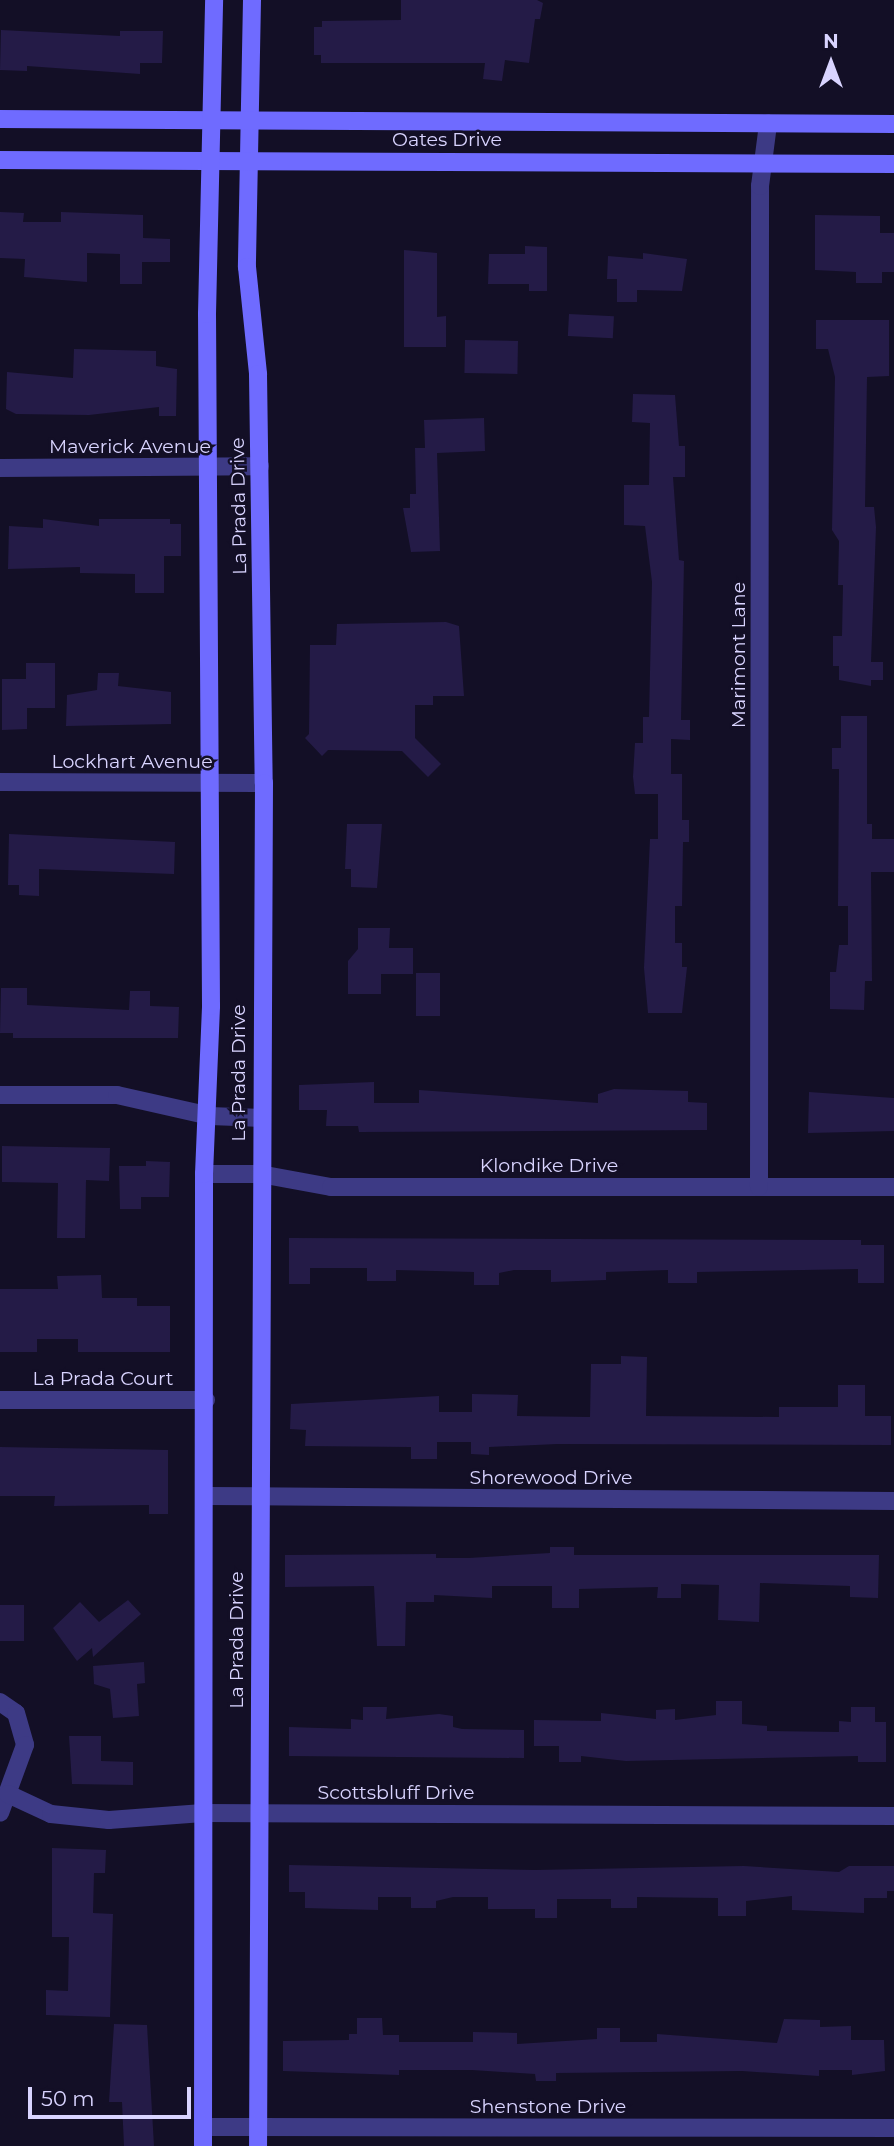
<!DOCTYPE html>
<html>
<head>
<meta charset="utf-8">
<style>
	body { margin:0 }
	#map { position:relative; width:894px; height:2146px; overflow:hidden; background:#130f26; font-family:Montserrat,sans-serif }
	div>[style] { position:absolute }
	.building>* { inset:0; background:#241b47; transform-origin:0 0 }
	.minor>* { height:18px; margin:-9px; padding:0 9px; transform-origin:9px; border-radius:9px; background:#3d3a85 }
	.secondary>* { height:18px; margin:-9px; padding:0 9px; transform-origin:9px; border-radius:9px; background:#6f6bff }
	span { translate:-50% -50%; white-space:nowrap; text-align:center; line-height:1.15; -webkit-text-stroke:5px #130f26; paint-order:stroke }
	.street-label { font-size:19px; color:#d9d4ff }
	.north { position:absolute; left:796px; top:28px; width:70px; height:70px; -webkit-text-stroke:5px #130f26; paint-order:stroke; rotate:0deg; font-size:19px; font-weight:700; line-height:28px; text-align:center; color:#d9d4ff }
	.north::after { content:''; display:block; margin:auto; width:24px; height:32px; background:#d9d4ff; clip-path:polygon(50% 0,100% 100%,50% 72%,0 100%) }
	.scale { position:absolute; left:28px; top:2087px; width:163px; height:32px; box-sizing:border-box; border:4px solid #d9d4ff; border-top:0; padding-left:9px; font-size:21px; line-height:24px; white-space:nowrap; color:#d9d4ff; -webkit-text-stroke:5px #130f26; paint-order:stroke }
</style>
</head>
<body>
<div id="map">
	<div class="building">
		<i style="clip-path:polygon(401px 0,537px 0,543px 3px,540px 19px,535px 19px,529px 63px,505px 60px,502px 81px,483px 79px,485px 63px,321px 63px,321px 55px,314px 55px,314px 27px,322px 27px,322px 21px,401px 20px)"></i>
		<i style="clip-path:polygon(1px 30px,120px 36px,120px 31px,163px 31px,162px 63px,140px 63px,140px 74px,27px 66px,27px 71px,0 70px)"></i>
		<i style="clip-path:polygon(0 212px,24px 213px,23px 222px,61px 222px,61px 212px,143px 215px,143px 238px,170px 239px,170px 262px,142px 262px,142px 284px,120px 284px,120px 254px,87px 253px,87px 282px,24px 277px,25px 259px,0 258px)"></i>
		<i style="clip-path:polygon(815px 215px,880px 216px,880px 233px,894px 233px,894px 272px,882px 272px,882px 283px,856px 283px,856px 272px,815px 270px)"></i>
		<i style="clip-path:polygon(525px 246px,547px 247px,547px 291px,529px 291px,529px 284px,488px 284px,489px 254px,525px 254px)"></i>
		<i style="clip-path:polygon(404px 250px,437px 253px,437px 317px,446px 316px,446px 347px,404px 347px)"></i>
		<i style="clip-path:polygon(643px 253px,687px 259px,682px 291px,637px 290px,637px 302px,617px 302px,617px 279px,607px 279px,608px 256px,643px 259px)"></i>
		<i style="left:569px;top:314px;width:45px;height:22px;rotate:3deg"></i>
		<i style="clip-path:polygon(816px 320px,889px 320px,889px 376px,867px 377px,865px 507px,874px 507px,876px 527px,871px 662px,883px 662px,883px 680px,871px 680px,871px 686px,839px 680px,839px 666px,833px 666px,833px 636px,842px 636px,843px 585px,838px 585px,839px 541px,832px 530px,835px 377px,828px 349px,816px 349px)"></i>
		<i style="left:465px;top:340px;width:53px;height:33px;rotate:1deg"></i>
		<i style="clip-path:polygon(74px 349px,156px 351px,156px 366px,177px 369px,176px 416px,159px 416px,159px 407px,89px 415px,16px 414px,6px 409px,7px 372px,73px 378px)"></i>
		<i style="clip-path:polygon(633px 394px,675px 395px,679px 446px,685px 446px,685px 477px,673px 477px,679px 560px,684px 561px,681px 720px,690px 720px,690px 740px,671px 739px,671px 774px,682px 774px,682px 820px,689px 820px,689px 842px,683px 842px,682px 906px,675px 906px,675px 943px,682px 943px,682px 967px,687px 967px,682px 1013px,648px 1013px,644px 968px,650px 839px,658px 839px,658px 794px,635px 794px,633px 777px,635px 743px,643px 743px,643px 717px,649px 717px,652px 582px,645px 526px,624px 525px,624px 485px,649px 485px,650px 423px,632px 422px)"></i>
		<i style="clip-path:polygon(484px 418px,485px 451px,437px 453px,440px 551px,411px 552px,403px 508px,410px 508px,410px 494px,416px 494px,415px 448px,425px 448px,424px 420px)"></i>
		<i style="clip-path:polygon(43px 519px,99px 526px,99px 519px,170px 519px,170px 524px,181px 524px,181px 556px,164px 556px,164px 593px,135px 593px,135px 574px,80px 573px,80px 567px,8px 569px,9px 526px,43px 528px)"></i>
		<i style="clip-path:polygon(446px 622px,459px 626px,464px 696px,433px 696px,433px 705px,415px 705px,415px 738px,441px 764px,428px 777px,402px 751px,328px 750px,322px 756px,305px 738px,309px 734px,310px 645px,336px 645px,337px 624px)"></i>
		<i style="clip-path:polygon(26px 663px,55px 663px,55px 708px,27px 708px,27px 729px,2px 730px,2px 679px,26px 679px)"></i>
		<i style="clip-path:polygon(98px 673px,119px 673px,118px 686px,171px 692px,171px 724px,66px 726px,67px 695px,97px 690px)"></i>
		<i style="clip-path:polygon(841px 716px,867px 716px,867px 824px,872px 824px,872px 839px,894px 839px,894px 872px,871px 872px,872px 981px,865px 981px,864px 1010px,830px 1009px,830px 972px,836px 972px,839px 945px,848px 945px,848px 906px,838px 906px,839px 769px,832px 769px,832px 748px,841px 748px)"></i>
		<i style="clip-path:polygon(347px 824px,382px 824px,377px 888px,351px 887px,351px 869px,345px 869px)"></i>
		<i style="clip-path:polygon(9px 834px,175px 842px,174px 874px,39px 869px,39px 896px,19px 895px,19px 885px,8px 885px)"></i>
		<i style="clip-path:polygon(358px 928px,390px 928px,389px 948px,413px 948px,413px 974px,381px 974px,381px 994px,348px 994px,348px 961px,358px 949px)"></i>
		<i style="left:416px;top:973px;width:24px;height:43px"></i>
		<i style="clip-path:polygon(1px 988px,27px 988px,27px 1005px,129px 1010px,130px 991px,150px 991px,150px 1006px,179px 1007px,178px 1038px,13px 1038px,13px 1033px,0 1033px)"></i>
		<i style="clip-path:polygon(374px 1082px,374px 1103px,419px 1103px,419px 1090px,598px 1103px,598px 1094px,614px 1089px,688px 1091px,688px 1102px,707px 1103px,707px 1130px,359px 1132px,358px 1126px,326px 1126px,327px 1110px,299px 1110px,299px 1085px)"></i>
		<i style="clip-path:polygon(809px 1092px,894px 1098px,894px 1131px,808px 1133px)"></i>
		<i style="clip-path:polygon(2px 1146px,110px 1148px,109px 1181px,86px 1180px,85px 1238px,57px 1238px,58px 1183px,2px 1182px)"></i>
		<i style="clip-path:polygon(146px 1161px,170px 1162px,169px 1197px,141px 1197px,141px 1209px,120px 1209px,119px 1166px,146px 1166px)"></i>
		<i style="clip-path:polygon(289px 1238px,861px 1240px,861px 1245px,884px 1245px,884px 1283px,858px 1283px,858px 1269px,697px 1272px,697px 1283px,668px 1283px,668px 1270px,606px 1272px,606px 1280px,551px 1282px,551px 1270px,514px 1270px,499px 1273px,499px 1285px,474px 1285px,474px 1272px,396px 1270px,396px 1281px,367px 1281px,367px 1268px,310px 1268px,310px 1284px,289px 1284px)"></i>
		<i style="clip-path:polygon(101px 1275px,102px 1298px,137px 1298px,137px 1306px,170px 1306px,170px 1352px,78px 1352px,78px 1339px,37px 1339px,37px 1352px,0 1352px,0 1289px,58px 1289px,57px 1276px)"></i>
		<i style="clip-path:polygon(621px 1356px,647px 1357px,646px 1416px,779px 1417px,779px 1407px,838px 1407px,838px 1385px,865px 1385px,865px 1416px,891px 1416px,891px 1445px,557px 1444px,489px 1447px,489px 1455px,471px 1454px,471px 1442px,437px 1442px,437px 1459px,411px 1459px,411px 1447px,305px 1446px,306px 1430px,290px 1429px,291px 1404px,439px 1396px,439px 1412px,472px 1412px,472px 1394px,518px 1395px,517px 1416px,590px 1417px,591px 1364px,621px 1364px)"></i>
		<i style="clip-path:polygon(0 1447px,168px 1450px,168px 1514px,149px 1514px,149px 1505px,54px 1506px,55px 1496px,0 1496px)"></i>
		<i style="clip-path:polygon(550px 1547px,574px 1547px,574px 1555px,879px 1555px,878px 1598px,850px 1597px,850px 1586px,760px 1583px,759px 1622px,718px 1620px,719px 1585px,681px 1584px,681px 1598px,657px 1598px,658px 1587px,579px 1589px,579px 1608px,552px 1608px,552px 1586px,492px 1586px,492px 1598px,434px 1595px,434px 1602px,406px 1602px,405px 1646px,377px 1646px,374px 1586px,285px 1587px,285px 1555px,436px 1554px,436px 1558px,469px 1558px,550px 1553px)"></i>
		<i style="clip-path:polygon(128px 1600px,141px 1614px,93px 1657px,92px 1648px,77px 1661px,53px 1628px,80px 1602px,99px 1622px)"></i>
		<i style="left:0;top:1605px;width:24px;height:36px"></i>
		<i style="clip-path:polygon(144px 1662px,145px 1683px,137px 1684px,139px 1716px,113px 1718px,110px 1689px,94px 1684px,93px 1666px)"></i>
		<i style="clip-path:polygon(716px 1701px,742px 1701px,742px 1724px,767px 1726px,767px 1731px,839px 1732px,839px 1721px,851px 1722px,851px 1707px,875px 1707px,875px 1722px,886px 1722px,886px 1762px,858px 1762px,858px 1756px,626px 1761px,581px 1756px,581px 1762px,559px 1762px,559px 1746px,534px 1746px,534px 1720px,601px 1721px,601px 1713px,656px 1719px,656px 1710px,675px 1709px,675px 1720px,716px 1715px)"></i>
		<i style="clip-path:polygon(363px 1707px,387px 1707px,386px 1719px,439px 1714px,453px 1716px,453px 1727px,462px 1729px,524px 1730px,524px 1758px,289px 1756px,289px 1727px,351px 1729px,351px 1719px,363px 1720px)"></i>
		<i style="clip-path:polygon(69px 1736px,101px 1736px,101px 1761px,133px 1762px,133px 1785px,72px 1784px)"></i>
		<i style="clip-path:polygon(52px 1848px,106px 1850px,105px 1873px,94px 1873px,93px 1913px,113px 1914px,110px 2017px,46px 2015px,46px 1990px,68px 1991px,69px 1937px,52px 1937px)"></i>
		<i style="clip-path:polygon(289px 1865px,535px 1870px,744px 1866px,839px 1872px,849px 1866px,894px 1866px,894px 1891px,887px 1891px,887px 1898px,864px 1898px,864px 1913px,792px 1910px,792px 1896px,746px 1901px,746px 1916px,718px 1916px,718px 1898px,637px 1897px,637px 1908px,611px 1908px,611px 1899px,557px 1899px,557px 1918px,535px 1918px,535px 1909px,488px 1909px,488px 1897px,453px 1897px,436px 1901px,436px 1908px,411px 1908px,411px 1897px,378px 1897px,378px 1910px,305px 1908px,305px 1892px,289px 1892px)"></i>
		<i style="clip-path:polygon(357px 2018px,382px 2018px,383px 2035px,399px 2035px,399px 2042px,473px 2042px,473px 2032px,517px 2033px,517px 2044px,597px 2039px,597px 2028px,620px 2028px,620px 2042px,657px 2042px,657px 2034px,777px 2043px,784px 2019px,820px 2020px,820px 2027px,851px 2026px,851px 2040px,884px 2040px,885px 2071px,852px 2075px,852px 2070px,819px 2070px,819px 2076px,742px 2071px,556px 2073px,556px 2081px,536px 2081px,535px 2074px,472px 2070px,399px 2070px,399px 2075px,283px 2071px,283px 2041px,349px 2040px,349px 2034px,357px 2034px)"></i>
		<i style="clip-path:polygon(114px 2024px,147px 2025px,154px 2146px,124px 2146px,122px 2102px,109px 2102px)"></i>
	</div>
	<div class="minor">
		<i style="left:0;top:468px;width:260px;rotate:-0.4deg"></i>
		<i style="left:0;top:782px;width:264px;rotate:0.2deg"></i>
		<i style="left:0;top:1095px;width:117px"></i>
		<i style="left:117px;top:1095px;width:95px;rotate:12.7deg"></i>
		<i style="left:210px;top:1116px;width:50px;rotate:2.3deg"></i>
		<i style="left:204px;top:1174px;width:56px"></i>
		<i style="left:260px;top:1174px;width:72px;rotate:10.4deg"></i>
		<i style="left:331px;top:1187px;width:563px"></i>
		<i style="left:759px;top:1187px;width:1001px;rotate:-89.94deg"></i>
		<i style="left:760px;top:186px;width:63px;rotate:-82.6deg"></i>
		<i style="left:0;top:1400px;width:206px"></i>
		<i style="left:207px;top:1496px;width:687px;rotate:0.42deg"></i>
		<i style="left:0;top:1702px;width:19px;rotate:35deg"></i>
		<i style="left:16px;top:1713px;width:33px;rotate:74deg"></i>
		<i style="left:25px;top:1745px;width:72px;rotate:110.2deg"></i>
		<i style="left:8px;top:1794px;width:47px;rotate:24.9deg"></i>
		<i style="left:51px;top:1814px;width:58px;rotate:5.9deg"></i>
		<i style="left:109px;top:1820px;width:94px;rotate:-4.3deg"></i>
		<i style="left:203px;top:1813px;width:691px;rotate:0.25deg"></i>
		<i style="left:203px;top:2127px;width:691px;rotate:0.08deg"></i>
	</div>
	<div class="secondary">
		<i style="left:252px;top:0;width:267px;rotate:91.1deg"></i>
		<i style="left:247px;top:267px;width:108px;rotate:84.1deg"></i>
		<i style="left:258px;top:374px;width:409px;rotate:89.2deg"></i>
		<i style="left:264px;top:783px;width:1363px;rotate:90.25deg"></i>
		<i style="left:0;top:119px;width:894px;rotate:0.32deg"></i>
		<i style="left:0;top:160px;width:894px;rotate:0.26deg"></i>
		<i style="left:203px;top:2146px;width:972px;rotate:-89.94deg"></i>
		<i style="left:204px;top:1174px;width:168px;rotate:-87.6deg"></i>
		<i style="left:211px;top:1006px;width:692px;rotate:-90.33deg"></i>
		<i style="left:207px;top:314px;width:314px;rotate:-88.7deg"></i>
	</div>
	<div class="street-label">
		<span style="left:447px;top:140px">Oates Drive</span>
		<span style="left:130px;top:447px">Maverick Avenue</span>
		<span style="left:239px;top:506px;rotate:-91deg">La Prada Drive</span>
		<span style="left:739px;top:655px;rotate:-90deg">Marimont Lane</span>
		<span style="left:132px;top:762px">Lockhart Avenue</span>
		<span style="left:239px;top:1073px;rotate:-90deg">La Prada Drive</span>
		<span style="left:549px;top:1166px">Klondike Drive</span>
		<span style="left:103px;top:1379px">La Prada Court</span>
		<span style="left:551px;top:1478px">Shorewood Drive</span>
		<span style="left:237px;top:1640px;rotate:-90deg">La Prada Drive</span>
		<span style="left:396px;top:1793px">Scottsbluff Drive</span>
		<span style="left:548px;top:2107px">Shenstone Drive</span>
	</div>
	<div class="north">N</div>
	<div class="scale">50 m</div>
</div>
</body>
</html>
